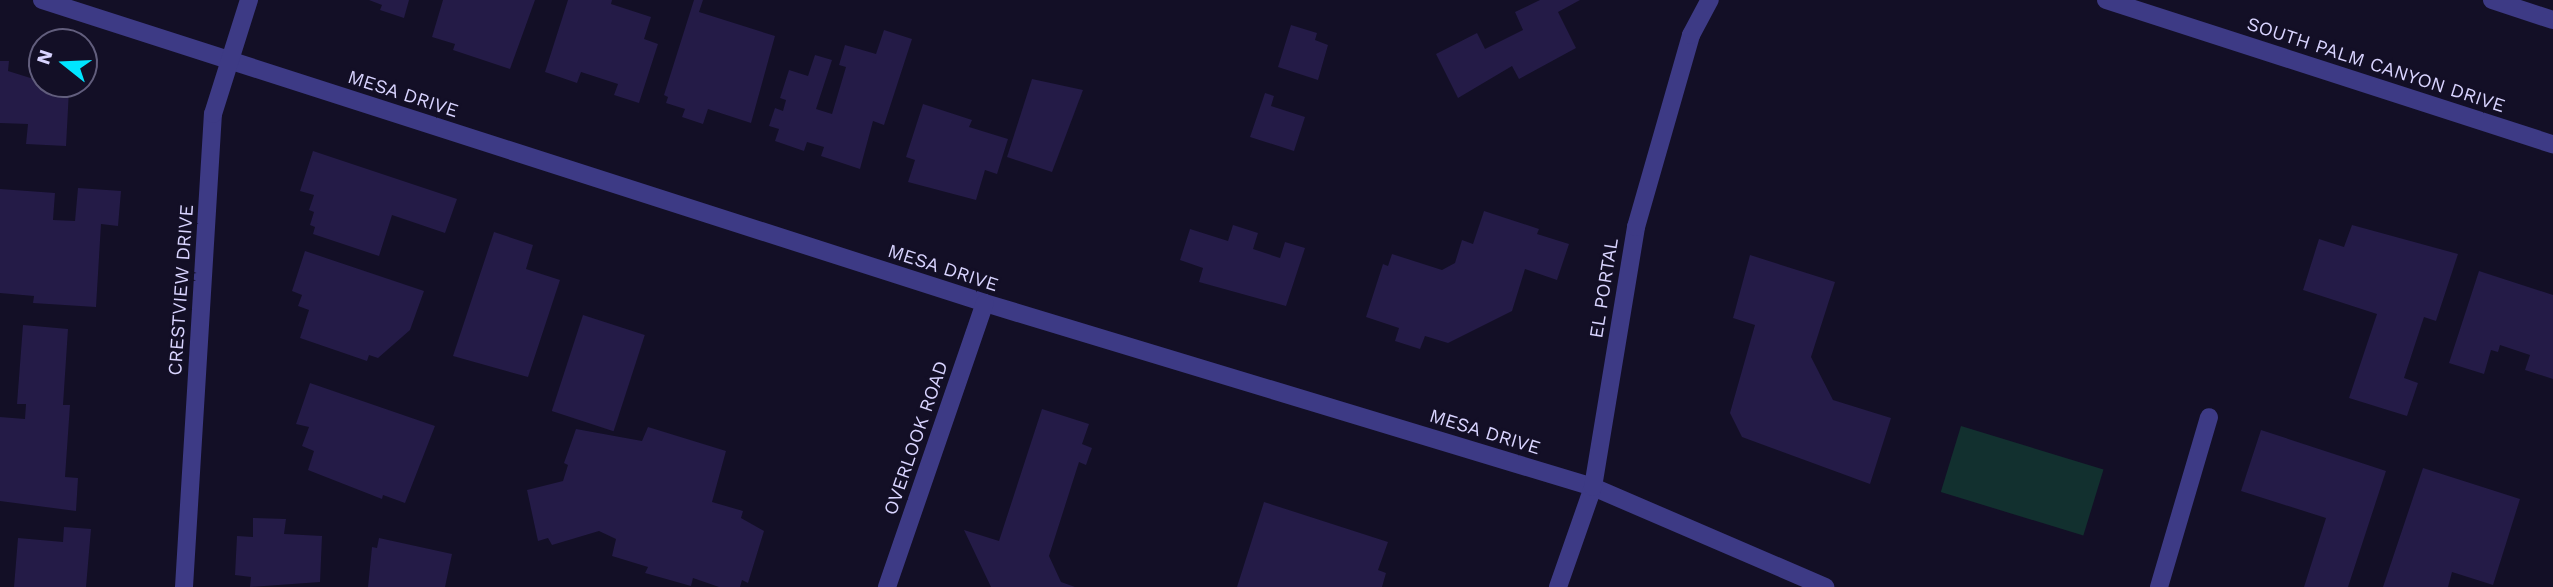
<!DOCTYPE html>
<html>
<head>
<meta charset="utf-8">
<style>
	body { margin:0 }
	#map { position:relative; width:2553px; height:587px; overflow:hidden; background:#130f26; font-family:"Work Sans",sans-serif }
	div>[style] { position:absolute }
	.green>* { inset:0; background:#12302f; transform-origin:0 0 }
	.building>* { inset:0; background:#241b47; transform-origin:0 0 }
	.service>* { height:18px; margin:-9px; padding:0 9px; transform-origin:9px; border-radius:9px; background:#3d3a85 }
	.minor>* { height:18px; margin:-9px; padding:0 9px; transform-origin:9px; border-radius:9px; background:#3d3a85 }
	.tertiary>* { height:18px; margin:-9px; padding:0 9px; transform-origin:9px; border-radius:9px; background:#3d3a85 }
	span { translate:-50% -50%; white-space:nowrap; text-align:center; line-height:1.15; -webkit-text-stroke:5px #130f26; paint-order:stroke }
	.street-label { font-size:19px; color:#d9d4ff }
	.north { position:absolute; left:28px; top:28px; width:70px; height:70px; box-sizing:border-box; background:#130f26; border:2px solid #625e7d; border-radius:50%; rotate:288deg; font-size:19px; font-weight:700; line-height:28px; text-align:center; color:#d9d4ff }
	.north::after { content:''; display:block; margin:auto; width:24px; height:32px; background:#00e5ff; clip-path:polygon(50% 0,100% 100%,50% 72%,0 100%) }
</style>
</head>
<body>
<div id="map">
	<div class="green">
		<i style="left:1961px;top:426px;width:149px;height:69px;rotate:17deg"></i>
	</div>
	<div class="building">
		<i style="clip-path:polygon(369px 0,409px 0,404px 18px,380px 10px,382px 5px)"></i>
		<i style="clip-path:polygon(443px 0,535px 0,510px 69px,453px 50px,455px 44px,432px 37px)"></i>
		<i style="clip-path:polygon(568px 0,612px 0,611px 4px,651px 17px,644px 39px,658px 44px,639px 103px,614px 95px,618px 84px,581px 72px,577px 83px,545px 72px)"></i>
		<i style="clip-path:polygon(694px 0,703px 0,699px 12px,775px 36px,751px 123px,708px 109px,703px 124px,682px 117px,685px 109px,666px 103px,668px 97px,664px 95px)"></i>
		<i style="clip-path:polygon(1540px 0,1580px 0,1558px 12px,1576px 48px,1519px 79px,1512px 66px,1458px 98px,1436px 54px,1477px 33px,1485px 49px,1523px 30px,1515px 12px)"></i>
		<i style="clip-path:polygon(1291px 25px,1317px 33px,1315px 40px,1328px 45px,1318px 80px,1278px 67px)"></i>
		<i style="clip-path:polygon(884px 30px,912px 39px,884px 125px,873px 121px,860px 169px,821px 156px,824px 147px,807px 142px,804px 151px,775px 141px,779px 129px,769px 126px,775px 108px,783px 111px,786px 100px,780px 98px,789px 70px,808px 76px,815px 55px,832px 60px,816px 109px,832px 114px,846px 67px,839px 65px,845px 45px,876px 54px)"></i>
		<i style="clip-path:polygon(0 61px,9px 61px,8px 71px,69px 90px,66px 146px,26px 144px,28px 124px,0 123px)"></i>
		<i style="clip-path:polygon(1032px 79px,1083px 90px,1052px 172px,1007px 157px)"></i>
		<i style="clip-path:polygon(1265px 93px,1274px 96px,1271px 106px,1305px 117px,1294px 151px,1250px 137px)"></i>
		<i style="clip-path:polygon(923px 104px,972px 120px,969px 127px,1008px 139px,997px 174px,985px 170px,976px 200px,908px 182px,915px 160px,906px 157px)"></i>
		<i style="clip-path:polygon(313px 151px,457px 199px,445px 233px,392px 215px,379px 256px,313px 234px,315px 227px,310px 225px,314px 212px,309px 210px,314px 195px,300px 191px)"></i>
		<i style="clip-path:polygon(78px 188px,121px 191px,118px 226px,101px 224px,96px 307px,33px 303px,34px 296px,0 293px,0 189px,55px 193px,53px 220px,75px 221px)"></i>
		<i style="clip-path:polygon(1484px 211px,1539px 229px,1537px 234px,1569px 244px,1557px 280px,1525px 269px,1512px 311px,1448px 343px,1425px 336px,1420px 349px,1395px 341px,1399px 328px,1366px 317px,1383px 264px,1388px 266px,1392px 254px,1442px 270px,1455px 263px,1462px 240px,1473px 244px)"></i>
		<i style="clip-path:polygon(1233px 225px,1258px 233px,1253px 249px,1280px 258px,1285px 242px,1305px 248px,1286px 306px,1199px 282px,1203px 268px,1180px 260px,1190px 229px,1228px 241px)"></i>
		<i style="clip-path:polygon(2352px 225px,2458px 254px,2436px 321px,2424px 317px,2404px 378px,2418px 383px,2407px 416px,2349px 398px,2377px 314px,2303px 290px,2319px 239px,2344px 247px)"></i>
		<i style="clip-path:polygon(494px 232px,533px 245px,526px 269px,560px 280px,528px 377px,453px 356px)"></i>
		<i style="clip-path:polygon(305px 251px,424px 291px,410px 330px,378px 358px,369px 355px,367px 361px,300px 338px,309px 310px,298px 306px,302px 295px,292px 291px)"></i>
		<i style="clip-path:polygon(1750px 255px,1835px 282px,1811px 357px,1833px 400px,1891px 418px,1870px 484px,1742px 437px,1730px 413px,1755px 325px,1733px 318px)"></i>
		<i style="clip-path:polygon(2479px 271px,2553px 295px,2553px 379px,2525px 370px,2530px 355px,2500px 345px,2498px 352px,2491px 350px,2484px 374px,2449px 363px)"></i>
		<i style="left:583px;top:315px;width:65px;height:101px;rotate:18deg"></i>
		<i style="clip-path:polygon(23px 325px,68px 329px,63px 405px,70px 405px,65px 477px,78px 478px,76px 511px,0 501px,0 417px,25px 419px,26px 404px,17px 404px)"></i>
		<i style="clip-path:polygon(310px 383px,435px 426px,405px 503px,383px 495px,382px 499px,308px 470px,314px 451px,302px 446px,309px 427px,296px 424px)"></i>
		<i style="clip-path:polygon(1042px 409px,1089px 424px,1082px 444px,1092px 448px,1086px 465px,1079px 462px,1049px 556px,1061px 582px,1075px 587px,991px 587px,964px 530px,999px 541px)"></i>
		<i style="clip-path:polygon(648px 427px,726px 451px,712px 502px,743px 511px,741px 518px,764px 531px,748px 583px,742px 580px,740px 587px,719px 587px,693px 578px,691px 586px,645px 573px,648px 567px,612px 556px,616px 539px,599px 531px,552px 545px,548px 538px,538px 541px,527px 490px,563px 481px,568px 465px,564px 463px,576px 429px,642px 441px)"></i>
		<i style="clip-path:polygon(2261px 430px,2386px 471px,2348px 587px,2304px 587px,2326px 518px,2241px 491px)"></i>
		<i style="clip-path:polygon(2423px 468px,2520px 499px,2493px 585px,2452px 572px,2448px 587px,2383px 587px)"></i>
		<i style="clip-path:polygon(1264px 502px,1388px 542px,1378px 570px,1386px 573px,1382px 587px,1237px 587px)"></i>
		<i style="clip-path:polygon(253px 518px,286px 519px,284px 534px,322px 536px,320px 582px,250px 587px,251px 577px,235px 575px,237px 536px,253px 537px)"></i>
		<i style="clip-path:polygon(64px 527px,91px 529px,86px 587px,14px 587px,18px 538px,63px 542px)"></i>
		<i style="clip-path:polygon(379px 538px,452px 554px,445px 587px,368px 587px,372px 547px,377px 548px)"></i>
	</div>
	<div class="service">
		<i style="left:2159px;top:587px;width:177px;rotate:-73.6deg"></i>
	</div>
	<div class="minor">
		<i style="left:42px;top:0;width:990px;rotate:17.81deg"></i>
		<i style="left:985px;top:303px;width:635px;rotate:16.84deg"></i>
		<i style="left:1593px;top:487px;width:253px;rotate:23.3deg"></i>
		<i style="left:2492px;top:0;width:64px;rotate:18.2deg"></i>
		<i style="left:184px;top:587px;width:474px;rotate:-86.5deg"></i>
		<i style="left:213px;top:114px;width:120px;rotate:-72.5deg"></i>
		<i style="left:887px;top:587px;width:300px;rotate:-71deg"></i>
		<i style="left:1558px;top:587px;width:106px;rotate:-70.7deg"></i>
		<i style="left:1593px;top:487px;width:264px;rotate:-80.6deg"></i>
		<i style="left:1636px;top:227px;width:200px;rotate:-74deg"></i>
		<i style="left:1691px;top:35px;width:40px;rotate:-62deg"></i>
	</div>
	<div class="tertiary">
		<i style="left:2106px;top:0;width:470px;rotate:17.9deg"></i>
	</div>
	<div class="street-label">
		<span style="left:2376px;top:65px;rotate:18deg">SOUTH PALM CANYON DRIVE</span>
		<span style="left:403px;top:94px;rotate:18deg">MESA DRIVE</span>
		<span style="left:943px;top:268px;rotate:18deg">MESA DRIVE</span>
		<span style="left:1604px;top:288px;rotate:-81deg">EL PORTAL</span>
		<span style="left:181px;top:290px;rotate:-86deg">CRESTVIEW DRIVE</span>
		<span style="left:1485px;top:432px;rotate:17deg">MESA DRIVE</span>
		<span style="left:916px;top:438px;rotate:-71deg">OVERLOOK ROAD</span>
	</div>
	<div class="north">N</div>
</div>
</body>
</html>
